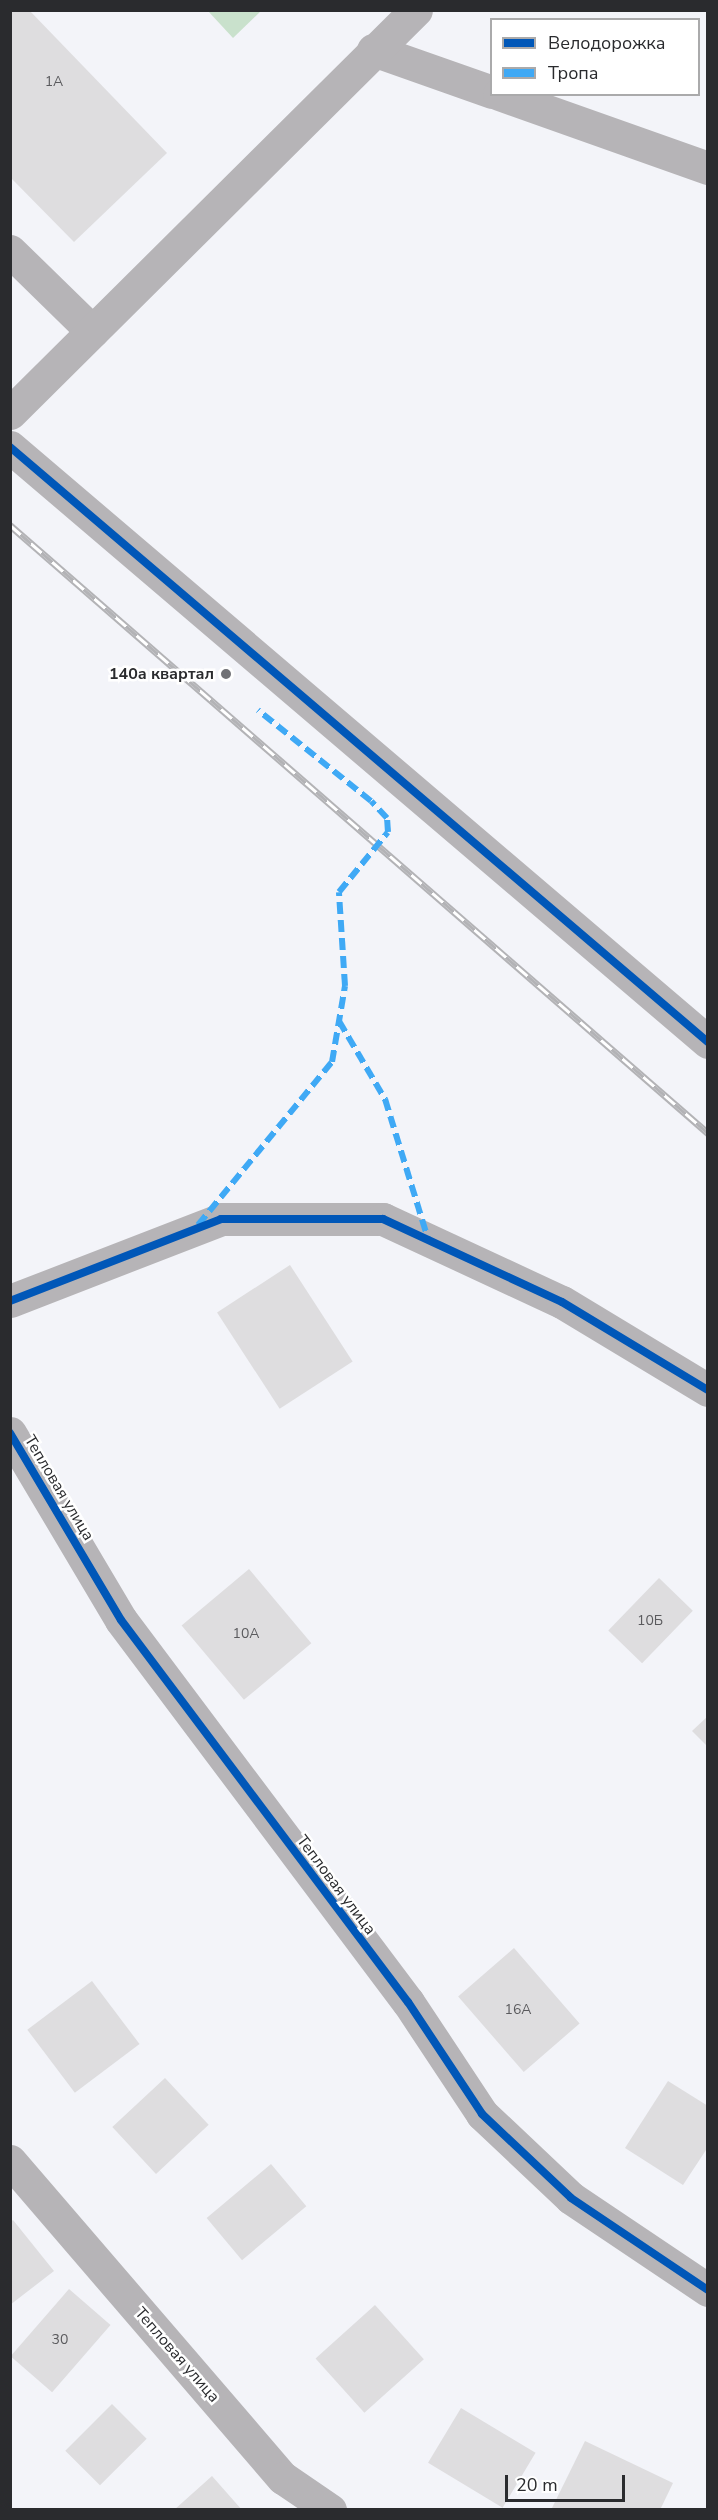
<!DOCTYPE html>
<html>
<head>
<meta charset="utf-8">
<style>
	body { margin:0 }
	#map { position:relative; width:718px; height:2520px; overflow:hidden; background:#f3f4f9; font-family:"Nunito Sans",sans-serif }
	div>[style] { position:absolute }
	.green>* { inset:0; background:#c9e1cc }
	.building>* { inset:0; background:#dedddf; transform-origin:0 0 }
	.minor>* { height:33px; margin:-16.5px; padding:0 16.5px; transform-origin:16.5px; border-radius:16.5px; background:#b6b4b7 }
	.rail>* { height:7px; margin-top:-3.5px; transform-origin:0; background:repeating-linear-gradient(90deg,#fff 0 14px,#b3b3b6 0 28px); box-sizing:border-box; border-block:2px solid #b3b3b6 }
	.quiet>* { height:6px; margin-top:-3px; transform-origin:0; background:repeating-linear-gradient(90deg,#3fa9f5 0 12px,transparent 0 18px) }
	.cycleway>* { height:8px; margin:-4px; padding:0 4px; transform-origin:4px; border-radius:4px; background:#0057b8 }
	.dots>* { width:16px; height:16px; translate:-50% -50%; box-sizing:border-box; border:3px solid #fff; border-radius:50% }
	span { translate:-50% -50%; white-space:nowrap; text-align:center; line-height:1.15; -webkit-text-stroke:5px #fff; paint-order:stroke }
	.number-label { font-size:14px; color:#5a5a5d }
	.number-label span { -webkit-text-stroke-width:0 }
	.poi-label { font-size:16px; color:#2a2b2e; font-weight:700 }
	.right { translate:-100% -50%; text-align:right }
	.street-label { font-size:16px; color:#2a2b2e }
	.frame { position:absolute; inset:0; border:12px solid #2a2b2e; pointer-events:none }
	.legend { position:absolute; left:490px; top:18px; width:210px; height:78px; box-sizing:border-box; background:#fff; border:2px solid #aaaaab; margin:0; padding:8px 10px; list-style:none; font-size:18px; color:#2a2b2e }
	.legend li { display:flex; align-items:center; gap:12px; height:30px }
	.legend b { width:30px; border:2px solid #aaaaab }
	.scale { position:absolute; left:505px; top:2475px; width:120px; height:27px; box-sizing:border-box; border:3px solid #2a2b2e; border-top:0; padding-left:8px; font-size:18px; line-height:21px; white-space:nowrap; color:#2a2b2e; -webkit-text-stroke:4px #fff; paint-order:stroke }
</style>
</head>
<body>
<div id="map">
	<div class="green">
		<i style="clip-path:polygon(208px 11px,261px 11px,233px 38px)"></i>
	</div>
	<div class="building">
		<i style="clip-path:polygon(10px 10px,29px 10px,167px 153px,74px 242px,10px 177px)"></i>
		<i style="left:290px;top:1265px;width:115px;height:87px;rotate:57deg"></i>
		<i style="left:249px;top:1569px;width:97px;height:88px;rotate:50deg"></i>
		<i style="left:659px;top:1578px;width:47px;height:73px;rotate:44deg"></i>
		<i style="clip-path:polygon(708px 1716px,708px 1747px,692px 1731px)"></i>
		<i style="left:514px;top:1948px;width:100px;height:74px;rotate:49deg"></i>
		<i style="left:92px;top:1981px;width:79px;height:81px;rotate:53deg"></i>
		<i style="left:165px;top:2078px;width:64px;height:72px;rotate:47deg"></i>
		<i style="clip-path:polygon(668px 2081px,708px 2106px,708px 2147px,683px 2185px,625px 2148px)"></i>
		<i style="left:271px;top:2164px;width:55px;height:84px;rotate:50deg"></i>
		<i style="clip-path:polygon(13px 2220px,54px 2271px,10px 2305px,10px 2222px)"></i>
		<i style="left:69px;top:2289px;width:55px;height:89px;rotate:41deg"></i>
		<i style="left:375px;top:2305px;width:73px;height:80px;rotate:48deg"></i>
		<i style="left:112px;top:2404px;width:49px;height:66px;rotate:45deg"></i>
		<i style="left:461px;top:2408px;width:87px;height:64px;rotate:31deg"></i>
		<i style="clip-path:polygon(585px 2441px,673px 2483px,660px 2510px,551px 2510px)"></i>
		<i style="clip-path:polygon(212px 2476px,242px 2510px,174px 2510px)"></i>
	</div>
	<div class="minor">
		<i style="left:373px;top:50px;width:126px;rotate:19.4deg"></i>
		<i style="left:499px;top:94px;width:222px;rotate:19.5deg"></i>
		<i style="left:10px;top:251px;width:115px;rotate:44.3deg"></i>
		<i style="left:10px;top:413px;width:572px;rotate:-44.79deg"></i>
		<i style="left:10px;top:447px;width:917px;rotate:40.45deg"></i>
		<i style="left:10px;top:1301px;width:226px;rotate:-21.2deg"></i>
		<i style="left:221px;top:1219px;width:162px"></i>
		<i style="left:383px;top:1219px;width:197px;rotate:24.9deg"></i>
		<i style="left:562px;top:1302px;width:170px;rotate:31.1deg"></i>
		<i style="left:10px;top:1433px;width:217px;rotate:59.3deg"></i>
		<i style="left:121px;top:1620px;width:478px;rotate:53.1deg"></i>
		<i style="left:408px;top:2002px;width:134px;rotate:56.5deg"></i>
		<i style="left:482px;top:2114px;width:122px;rotate:43.3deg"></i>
		<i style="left:571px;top:2198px;width:165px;rotate:33.9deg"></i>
		<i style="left:10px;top:2161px;width:418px;rotate:49.3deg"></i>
		<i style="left:283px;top:2478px;width:57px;rotate:34.2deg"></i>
	</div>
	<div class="rail">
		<i style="left:10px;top:525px;width:926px;rotate:41.06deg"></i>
	</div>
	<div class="quiet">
		<i style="left:339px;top:1021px;width:91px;rotate:59.5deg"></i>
		<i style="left:385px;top:1099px;width:146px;rotate:72.9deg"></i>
		<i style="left:198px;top:1225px;width:211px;rotate:-50.6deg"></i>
		<i style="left:332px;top:1062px;width:77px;rotate:-80.3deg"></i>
		<i style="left:345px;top:986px;width:94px;rotate:-93.7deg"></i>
		<i style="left:339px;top:892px;width:77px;rotate:-50.8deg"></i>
		<i style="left:388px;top:832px;width:14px;rotate:-94deg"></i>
		<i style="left:387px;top:818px;width:23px;rotate:-133deg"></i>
		<i style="left:371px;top:801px;width:145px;rotate:-141.2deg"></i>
	</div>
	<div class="cycleway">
		<i style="left:10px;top:447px;width:917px;rotate:40.45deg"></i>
		<i style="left:10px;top:1301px;width:226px;rotate:-21.2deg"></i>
		<i style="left:221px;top:1219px;width:162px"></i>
		<i style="left:383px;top:1219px;width:197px;rotate:24.9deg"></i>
		<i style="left:562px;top:1302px;width:170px;rotate:31.1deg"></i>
		<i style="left:10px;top:1433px;width:217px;rotate:59.3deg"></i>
		<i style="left:121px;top:1620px;width:478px;rotate:53.1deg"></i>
		<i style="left:408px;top:2002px;width:134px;rotate:56.5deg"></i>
		<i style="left:482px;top:2114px;width:122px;rotate:43.3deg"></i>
		<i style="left:571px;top:2198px;width:165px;rotate:33.9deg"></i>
	</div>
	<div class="dots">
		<i style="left:226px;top:674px;background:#707175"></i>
	</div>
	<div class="number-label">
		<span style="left:54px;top:82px">1А</span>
		<span style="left:650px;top:1621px">10Б</span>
		<span style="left:246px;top:1634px">10А</span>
		<span style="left:518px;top:2010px">16А</span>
		<span style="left:60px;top:2340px">30</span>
	</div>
	<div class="poi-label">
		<span class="right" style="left:214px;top:674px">140а квартал</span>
	</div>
	<div class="street-label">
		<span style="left:59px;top:1488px;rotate:59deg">Тепловая улица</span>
		<span style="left:336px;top:1885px;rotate:53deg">Тепловая улица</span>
		<span style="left:177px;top:2355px;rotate:49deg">Тепловая улица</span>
	</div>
	<div class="frame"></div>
	<ul class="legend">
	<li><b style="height:8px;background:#0057b8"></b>Велодорожка</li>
	<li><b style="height:8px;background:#3fa9f5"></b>Тропа</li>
	</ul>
	<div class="scale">20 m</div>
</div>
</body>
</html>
